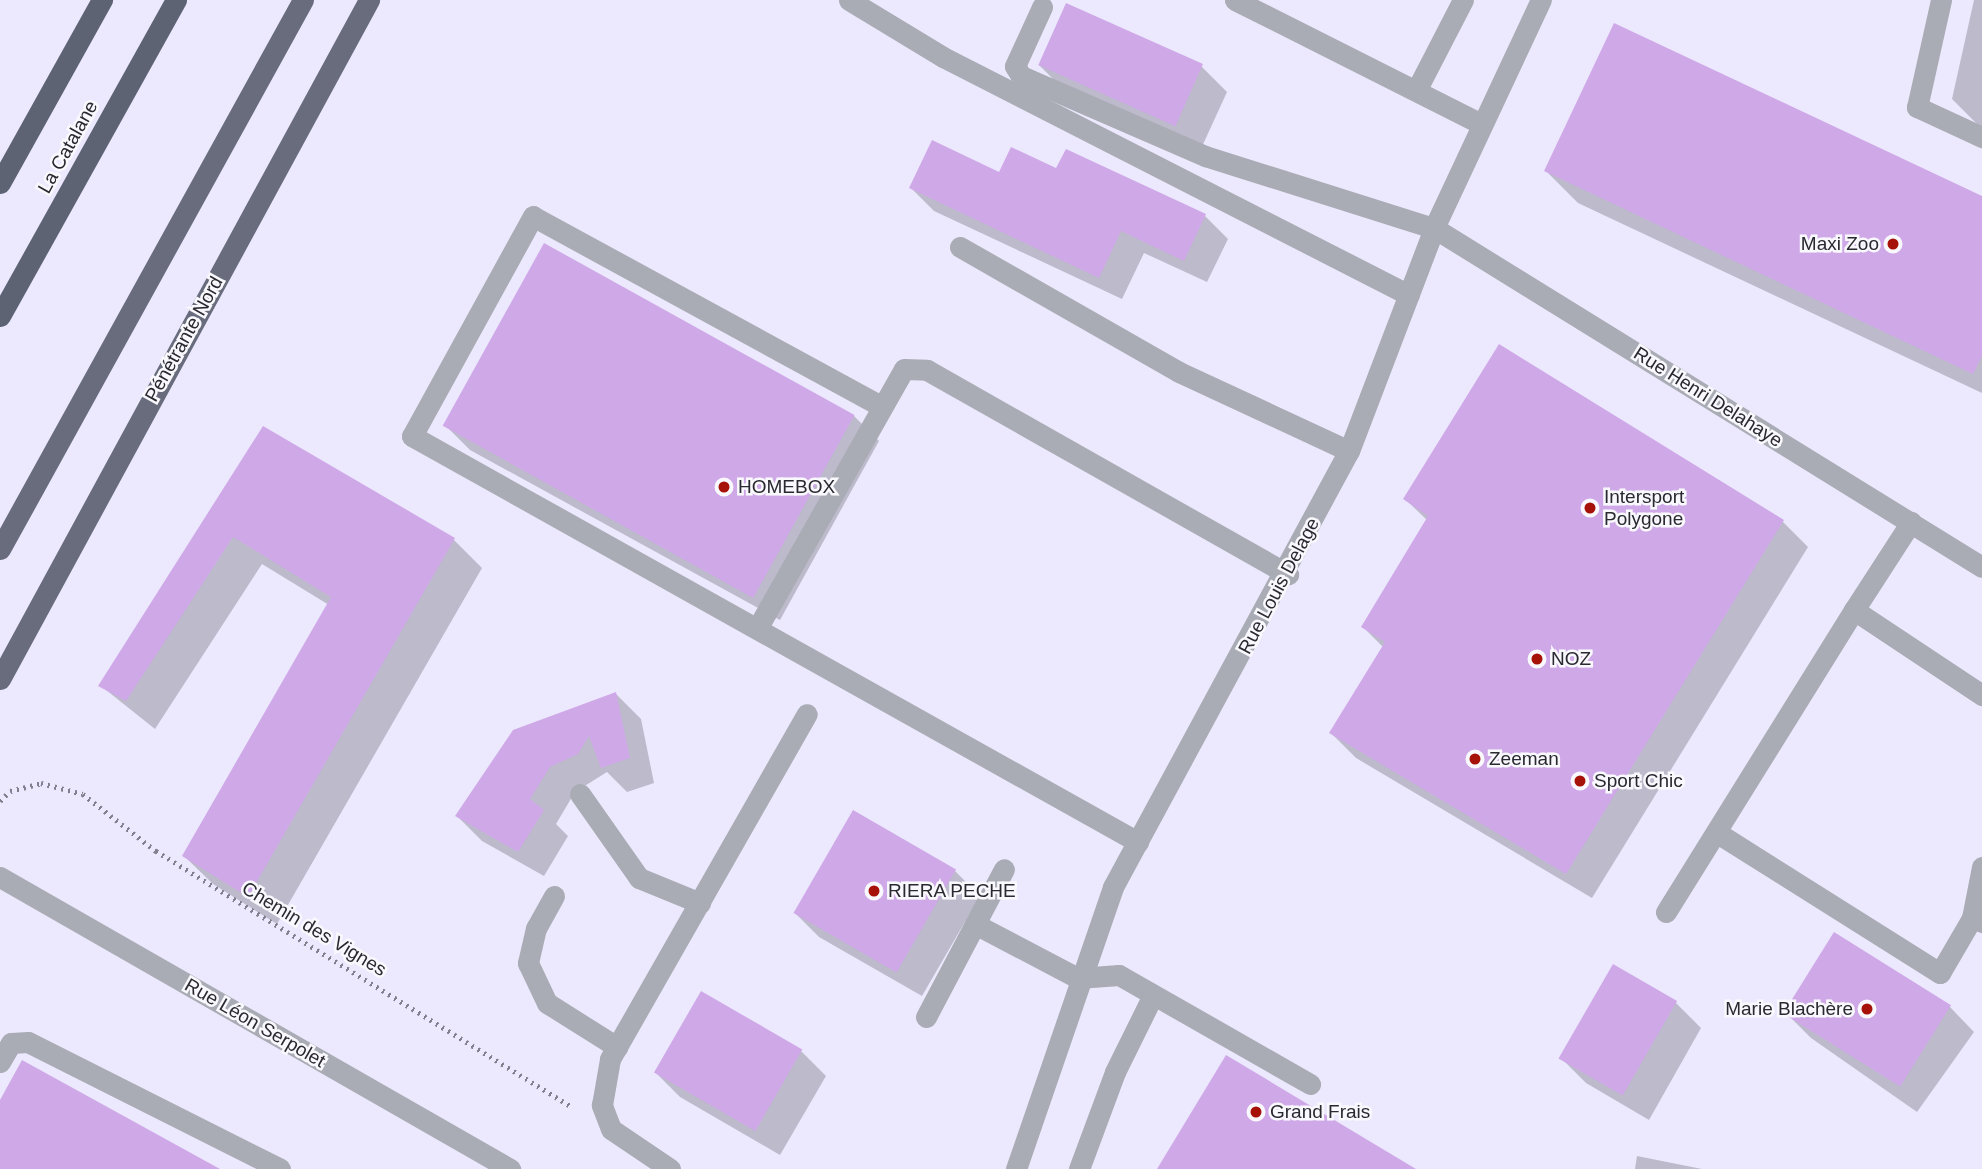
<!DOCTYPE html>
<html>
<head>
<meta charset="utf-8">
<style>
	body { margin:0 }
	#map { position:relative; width:1982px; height:1169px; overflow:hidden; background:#ece9fe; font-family:Arial,sans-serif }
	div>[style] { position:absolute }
	.shadow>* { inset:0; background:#0003 }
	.building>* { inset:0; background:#cfa8e8; transform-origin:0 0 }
	.path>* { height:4.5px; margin-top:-2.25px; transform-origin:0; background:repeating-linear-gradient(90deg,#82808e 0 2px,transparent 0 7px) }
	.service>* { height:21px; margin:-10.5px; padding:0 10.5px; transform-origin:10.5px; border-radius:10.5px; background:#a9acb4 }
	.minor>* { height:21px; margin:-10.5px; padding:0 10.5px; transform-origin:10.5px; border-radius:10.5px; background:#a9acb4 }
	.trunk>* { height:21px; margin:-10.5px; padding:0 10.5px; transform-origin:10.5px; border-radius:10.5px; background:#686c7c }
	.motorway>* { height:21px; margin:-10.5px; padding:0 10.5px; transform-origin:10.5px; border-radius:10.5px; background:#5e6374 }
	.dots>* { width:19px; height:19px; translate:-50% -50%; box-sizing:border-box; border:4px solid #f9f9fd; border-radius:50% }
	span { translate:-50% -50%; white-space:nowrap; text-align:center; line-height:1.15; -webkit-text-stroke:5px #f9f9fd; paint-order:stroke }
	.street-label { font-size:19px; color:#2a2931 }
	.poi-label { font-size:19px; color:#2a2931 }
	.right { translate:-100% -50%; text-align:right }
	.left { translate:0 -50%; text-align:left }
</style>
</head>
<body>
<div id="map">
	<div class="shadow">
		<i style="clip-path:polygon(1974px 0,1982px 0,1982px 129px,1952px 99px)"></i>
		<i style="clip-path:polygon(1039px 65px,1202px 67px,1227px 92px,1200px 151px,1064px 90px)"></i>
		<i style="clip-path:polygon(1067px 151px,1205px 216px,1228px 239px,1207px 282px,1144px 253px,1122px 299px,934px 211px,911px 188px,1057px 171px)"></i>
		<i style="clip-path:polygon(1546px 171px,1982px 198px,1982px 393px,1578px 203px)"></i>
		<i style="clip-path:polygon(545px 246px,854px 416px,879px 441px,780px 620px,470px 450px,445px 425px)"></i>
		<i style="clip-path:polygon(264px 428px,454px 540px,482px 568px,277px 924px,213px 884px,184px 856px,329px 605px,262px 564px,155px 729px,101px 686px)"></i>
		<i style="clip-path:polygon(1405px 499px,1783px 522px,1808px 547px,1592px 898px,1356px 758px,1331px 733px,1384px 648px,1363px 627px,1428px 521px)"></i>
		<i style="clip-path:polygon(616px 694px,641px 719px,654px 783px,627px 792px,607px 772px,575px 792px,556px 824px,568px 836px,544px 876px,482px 841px,457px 816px)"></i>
		<i style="clip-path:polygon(955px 871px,980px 896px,922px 996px,819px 937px,794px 912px)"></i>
		<i style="clip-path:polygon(1614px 967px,1676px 1003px,1701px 1028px,1649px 1120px,1586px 1083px,1561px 1058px)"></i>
		<i style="clip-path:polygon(1950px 1007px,1974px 1032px,1917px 1112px,1811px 1038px,1786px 1013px)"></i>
		<i style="clip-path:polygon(801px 1051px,826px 1076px,780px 1155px,680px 1097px,655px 1072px)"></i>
		<i style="clip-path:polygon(1637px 1156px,1702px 1169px,1635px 1169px)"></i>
	</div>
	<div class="building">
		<i style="left:1066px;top:3px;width:150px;height:68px;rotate:24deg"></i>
		<i style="clip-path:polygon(1614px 23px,1982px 196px,1982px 356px,1973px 374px,1544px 171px)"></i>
		<i style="clip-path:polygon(932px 140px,999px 172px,1011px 147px,1056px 168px,1066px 149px,1206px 214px,1184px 261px,1121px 231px,1099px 278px,909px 188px)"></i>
		<i style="left:544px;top:243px;width:355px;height:209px;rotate:29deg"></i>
		<i style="clip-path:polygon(1499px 344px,1784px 520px,1566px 874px,1329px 733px,1385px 642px,1361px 627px,1428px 516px,1403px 499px)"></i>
		<i style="clip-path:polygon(263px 426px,455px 538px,248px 897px,182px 856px,331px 597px,233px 537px,126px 701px,98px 686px)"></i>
		<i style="clip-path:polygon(616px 692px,630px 758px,601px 768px,589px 736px,578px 754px,550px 767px,530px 799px,544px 810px,518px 852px,455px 816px,513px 730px)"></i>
		<i style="left:853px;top:810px;width:119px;height:119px;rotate:30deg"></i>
		<i style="left:1834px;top:932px;width:138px;height:96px;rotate:32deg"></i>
		<i style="left:1613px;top:964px;width:74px;height:109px;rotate:30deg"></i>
		<i style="left:701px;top:991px;width:117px;height:94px;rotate:30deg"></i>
		<i style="clip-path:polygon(1226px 1055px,1416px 1169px,1157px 1169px)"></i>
		<i style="clip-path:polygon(22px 1060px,220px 1169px,0 1169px,0 1100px)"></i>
	</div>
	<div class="path">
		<i style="left:0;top:801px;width:14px;rotate:-45deg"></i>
		<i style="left:10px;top:791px;width:32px;rotate:-14deg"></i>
		<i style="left:41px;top:783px;width:43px;rotate:14.7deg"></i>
		<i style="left:83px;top:794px;width:93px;rotate:38deg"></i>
		<i style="left:156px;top:851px;width:488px;rotate:31.6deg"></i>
	</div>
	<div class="service">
		<i style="left:849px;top:0;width:110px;rotate:31.2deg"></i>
		<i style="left:943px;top:57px;width:523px;rotate:27.05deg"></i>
		<i style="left:1235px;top:0;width:276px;rotate:26.7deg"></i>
		<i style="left:1941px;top:0;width:110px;rotate:102.6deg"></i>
		<i style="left:1917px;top:107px;width:72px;rotate:24.8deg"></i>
		<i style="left:1042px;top:7px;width:65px;rotate:114.6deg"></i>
		<i style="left:1015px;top:66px;width:12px;rotate:59deg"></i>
		<i style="left:1021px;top:76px;width:201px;rotate:23.5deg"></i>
		<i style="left:1205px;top:156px;width:240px;rotate:17.5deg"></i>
		<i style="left:1418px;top:87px;width:98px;rotate:-62.7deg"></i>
		<i style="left:960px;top:247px;width:252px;rotate:29.7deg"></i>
		<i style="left:1179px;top:372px;width:187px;rotate:24.9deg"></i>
		<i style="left:879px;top:405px;width:394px;rotate:-151.4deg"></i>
		<i style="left:533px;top:216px;width:251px;rotate:118.8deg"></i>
		<i style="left:412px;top:436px;width:832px;rotate:29.22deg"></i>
		<i style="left:1854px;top:610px;width:105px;rotate:-57.1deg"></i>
		<i style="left:758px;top:627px;width:296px;rotate:-60.5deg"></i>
		<i style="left:904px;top:369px;width:23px;rotate:2deg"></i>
		<i style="left:927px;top:370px;width:415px;rotate:29.5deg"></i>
		<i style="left:580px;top:794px;width:103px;rotate:54.9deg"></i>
		<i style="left:639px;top:878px;width:66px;rotate:22.3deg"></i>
		<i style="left:1719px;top:834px;width:261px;rotate:32.2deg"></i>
		<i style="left:1940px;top:973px;width:64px;rotate:-59.8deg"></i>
		<i style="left:1982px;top:867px;width:52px;rotate:101.1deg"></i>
		<i style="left:1972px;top:918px;width:11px;rotate:22deg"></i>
		<i style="left:554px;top:896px;width:37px;rotate:119deg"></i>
		<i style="left:536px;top:928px;width:36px;rotate:103deg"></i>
		<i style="left:528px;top:963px;width:44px;rotate:64.6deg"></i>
		<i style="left:547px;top:1003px;width:83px;rotate:32.2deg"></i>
		<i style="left:1666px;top:912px;width:356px;rotate:-58.1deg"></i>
		<i style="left:1854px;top:610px;width:154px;rotate:33.6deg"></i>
		<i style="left:975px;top:924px;width:116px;rotate:27.7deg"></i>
		<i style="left:1078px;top:978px;width:41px;rotate:-4.2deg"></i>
		<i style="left:1119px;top:975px;width:220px;rotate:29.7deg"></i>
		<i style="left:926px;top:1017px;width:167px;rotate:-62.2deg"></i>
		<i style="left:0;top:1062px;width:22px;rotate:-60deg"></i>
		<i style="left:11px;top:1043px;width:17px;rotate:-3deg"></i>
		<i style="left:28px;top:1042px;width:282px;rotate:26.7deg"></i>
		<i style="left:670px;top:1169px;width:71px;rotate:-145.9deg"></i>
		<i style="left:611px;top:1129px;width:26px;rotate:-111deg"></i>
		<i style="left:602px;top:1105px;width:47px;rotate:-80.1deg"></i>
		<i style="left:610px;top:1059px;width:397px;rotate:-60.3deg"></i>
		<i style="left:1079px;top:1169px;width:103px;rotate:-69.6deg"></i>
		<i style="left:1115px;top:1072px;width:84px;rotate:-63.7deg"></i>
	</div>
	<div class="minor">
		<i style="left:1434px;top:228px;width:644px;rotate:31.74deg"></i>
		<i style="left:0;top:877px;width:588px;rotate:29.79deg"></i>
		<i style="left:1016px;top:1169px;width:298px;rotate:-71deg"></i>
		<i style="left:1113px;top:887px;width:496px;rotate:-61.6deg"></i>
		<i style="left:1349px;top:451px;width:239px;rotate:-69.1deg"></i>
		<i style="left:1434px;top:228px;width:252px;rotate:-64.9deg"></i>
	</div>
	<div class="trunk">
		<i style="left:0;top:549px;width:627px;rotate:-61.11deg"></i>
		<i style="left:0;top:679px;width:773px;rotate:-61.48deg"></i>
	</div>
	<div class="motorway">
		<i style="left:0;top:183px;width:210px;rotate:-60.9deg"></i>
		<i style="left:0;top:316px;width:362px;rotate:-60.9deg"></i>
	</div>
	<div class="dots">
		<i style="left:1893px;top:244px;background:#a61208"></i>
		<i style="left:724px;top:487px;background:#a61208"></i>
		<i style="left:1590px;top:508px;background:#a61208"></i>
		<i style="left:1537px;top:659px;background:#a61208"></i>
		<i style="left:1475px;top:759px;background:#a61208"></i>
		<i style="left:1580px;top:781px;background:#a61208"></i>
		<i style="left:874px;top:891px;background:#a61208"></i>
		<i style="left:1867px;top:1009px;background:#a61208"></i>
		<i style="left:1256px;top:1112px;background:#a61208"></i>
	</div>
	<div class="street-label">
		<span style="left:68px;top:147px;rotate:-61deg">La Catalane</span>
		<span style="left:184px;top:339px;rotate:-61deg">Pénétrante Nord</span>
		<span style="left:1708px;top:397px;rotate:32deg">Rue Henri Delahaye</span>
		<span style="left:1279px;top:586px;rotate:-62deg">Rue Louis Delage</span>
		<span style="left:314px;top:929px;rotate:31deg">Chemin des Vignes</span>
		<span style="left:255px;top:1023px;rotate:30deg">Rue Léon Serpolet</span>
	</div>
	<div class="poi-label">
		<span class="right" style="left:1879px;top:244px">Maxi Zoo</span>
		<span class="left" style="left:738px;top:487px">HOMEBOX</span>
		<span class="left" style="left:1604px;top:508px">Intersport<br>Polygone</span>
		<span class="left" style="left:1551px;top:659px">NOZ</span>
		<span class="left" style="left:1489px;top:759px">Zeeman</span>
		<span class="left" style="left:1594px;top:781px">Sport Chic</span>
		<span class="left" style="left:888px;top:891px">RIERA PECHE</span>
		<span class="right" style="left:1853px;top:1009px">Marie Blachère</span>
		<span class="left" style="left:1270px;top:1112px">Grand Frais</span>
	</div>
</div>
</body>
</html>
